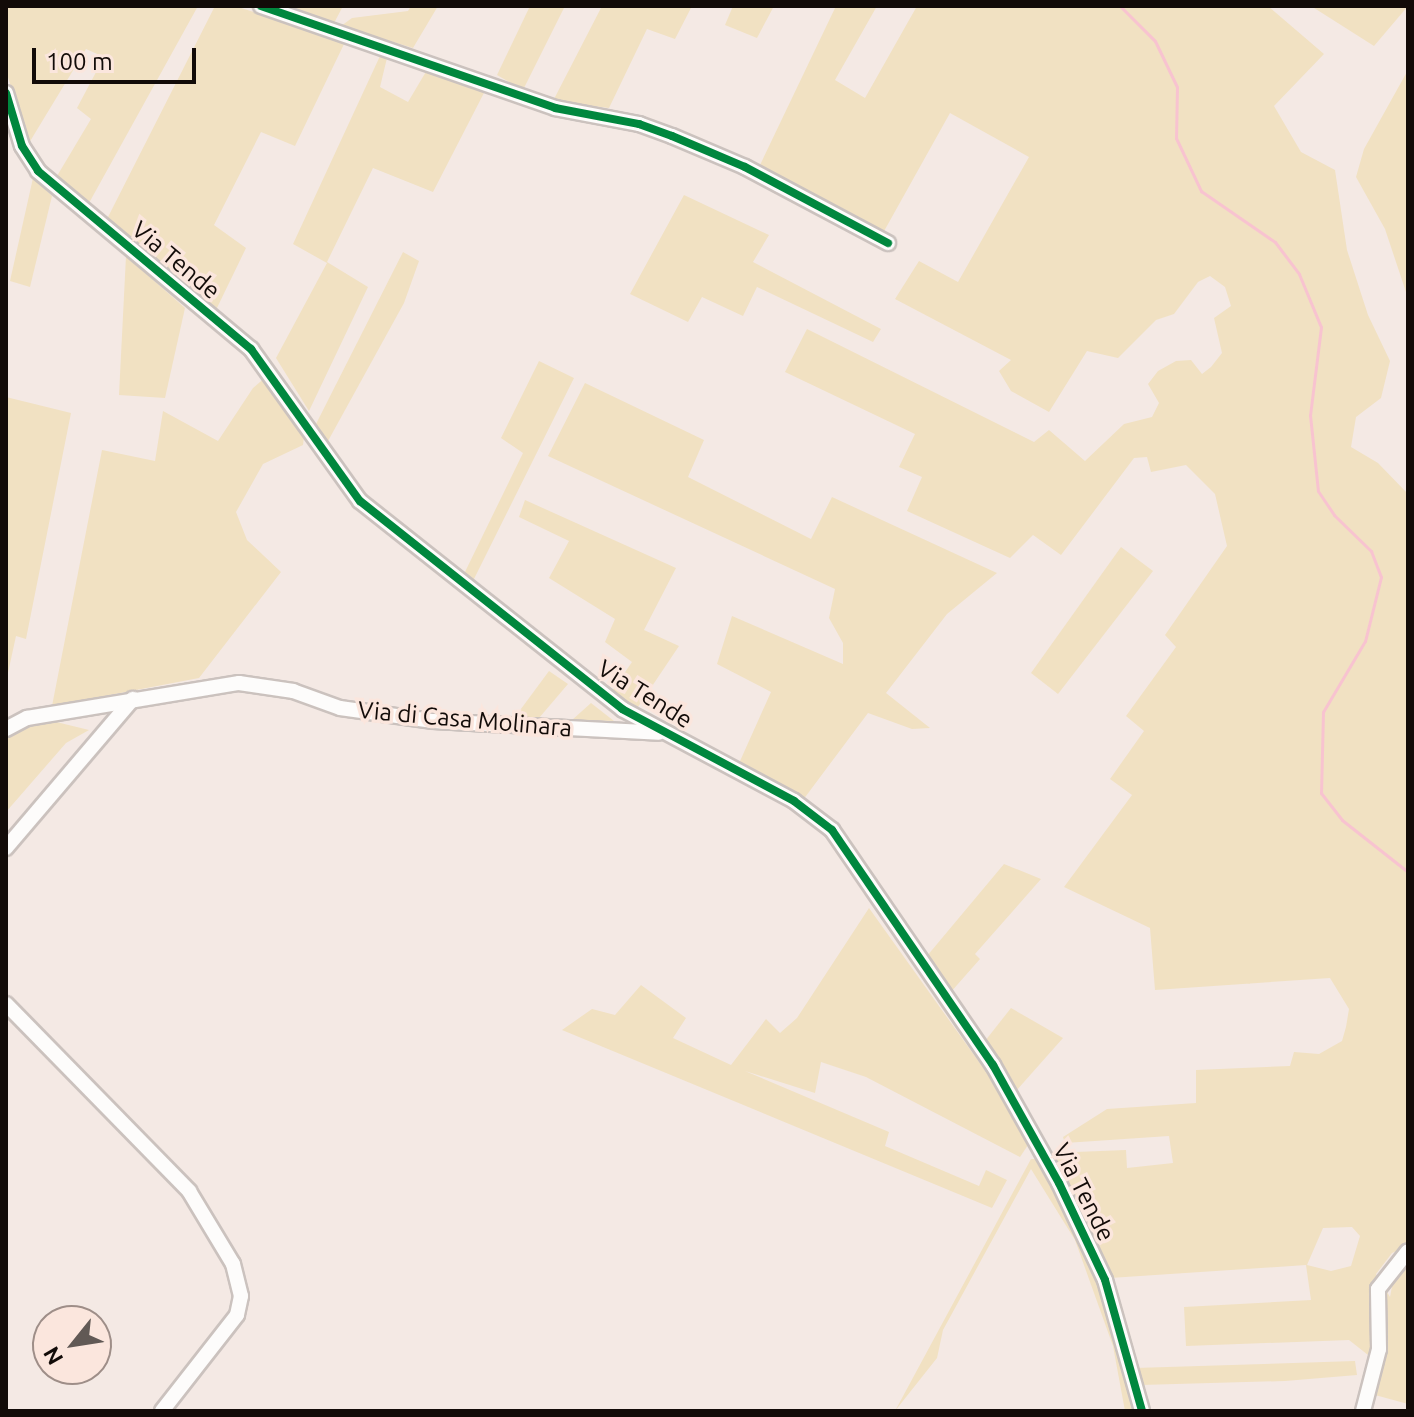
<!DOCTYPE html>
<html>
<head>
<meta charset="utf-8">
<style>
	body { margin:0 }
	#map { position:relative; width:1414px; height:1417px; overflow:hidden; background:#f4e9e4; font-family:Ubuntu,sans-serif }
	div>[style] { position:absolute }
	.green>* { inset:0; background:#f1e1c2 }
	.stream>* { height:3px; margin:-1.5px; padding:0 1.5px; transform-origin:1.5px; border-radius:1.5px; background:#f8c3d0 }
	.roads { filter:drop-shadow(2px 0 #cbc2be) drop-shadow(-2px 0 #cbc2be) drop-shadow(0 2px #cbc2be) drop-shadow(0 -2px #cbc2be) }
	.minor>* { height:14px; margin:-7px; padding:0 7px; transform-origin:7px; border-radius:7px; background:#fdfcfb }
	.cycleway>* { height:8px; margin:-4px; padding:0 4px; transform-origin:4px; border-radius:4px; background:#00873e }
	span { translate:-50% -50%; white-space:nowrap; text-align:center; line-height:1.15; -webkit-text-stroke:7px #fbe6dd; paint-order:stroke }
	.street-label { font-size:24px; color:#120b08 }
	.frame { position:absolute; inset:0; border:8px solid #120b08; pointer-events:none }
	.north { position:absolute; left:32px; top:1305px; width:80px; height:80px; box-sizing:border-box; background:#fbe6dd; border:2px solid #9e8e88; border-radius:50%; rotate:240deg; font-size:22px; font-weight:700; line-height:32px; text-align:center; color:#120b08 }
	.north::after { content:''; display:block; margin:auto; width:28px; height:36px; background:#615955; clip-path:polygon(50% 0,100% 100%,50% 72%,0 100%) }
	.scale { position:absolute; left:32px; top:48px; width:164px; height:36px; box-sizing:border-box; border:4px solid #120b08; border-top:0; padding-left:10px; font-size:24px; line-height:28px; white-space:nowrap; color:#120b08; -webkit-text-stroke:6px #fbe6dd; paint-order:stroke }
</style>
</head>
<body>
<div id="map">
	<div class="green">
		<i style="clip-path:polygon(6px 6px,198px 6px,89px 203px,57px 176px,91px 119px,77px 108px,104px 57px,86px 49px,29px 143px,6px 71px)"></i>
		<i style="clip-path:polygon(215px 6px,235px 6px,345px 42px,295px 146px,261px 132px,214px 225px,246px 248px,215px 312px,107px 219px)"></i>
		<i style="clip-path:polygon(282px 6px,343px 6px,333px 25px)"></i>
		<i style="clip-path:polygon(411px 6px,438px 6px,413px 48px,341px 26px,352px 18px,408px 11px)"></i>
		<i style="clip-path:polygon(530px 6px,565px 6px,523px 90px,497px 75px)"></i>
		<i style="clip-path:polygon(602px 6px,692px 6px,675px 39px,647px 29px,609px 108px,553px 101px)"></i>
		<i style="clip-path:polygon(733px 6px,774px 6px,757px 38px,725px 25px)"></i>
		<i style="clip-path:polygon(evenodd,836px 6px,877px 6px,835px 80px,865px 98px,917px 6px,1268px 6px,1324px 54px,1274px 106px,1301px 152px,1335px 170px,1347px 250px,1368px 315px,1390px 361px,1381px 398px,1356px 417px,1351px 447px,1378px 463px,1408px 494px,1408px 1246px,1392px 1253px,1376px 1274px,1390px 1297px,1395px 1271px,1408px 1257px,1408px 1404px,1375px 1395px,1382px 1366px,1349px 1340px,1186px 1346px,1184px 1307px,1311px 1300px,1306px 1265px,1110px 1278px,1050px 1153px,1126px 1150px,1127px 1168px,1173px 1163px,1169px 1136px,1065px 1143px,1063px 1137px,1107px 1109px,1196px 1103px,1196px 1070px,1290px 1066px,1294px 1052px,1319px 1054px,1342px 1041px,1346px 1027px,1349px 1009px,1330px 978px,1155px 990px,1150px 928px,1064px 887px,1132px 795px,1110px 779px,1144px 731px,1126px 716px,1176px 647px,1165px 635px,1227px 546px,1215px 494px,1186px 465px,1151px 472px,1147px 457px,1134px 458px,1061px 555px,1033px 535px,1010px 558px,907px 511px,922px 477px,899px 467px,915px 434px,785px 372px,807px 329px,1034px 442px,1049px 430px,1085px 461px,1124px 424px,1152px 417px,1159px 403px,1148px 384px,1158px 371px,1176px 361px,1191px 360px,1202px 374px,1211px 367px,1222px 353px,1214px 318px,1231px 306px,1225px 287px,1210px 276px,1198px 282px,1174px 314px,1156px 320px,1118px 358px,1087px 351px,1049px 412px,1011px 391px,999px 371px,1011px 360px,895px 299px,919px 261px,958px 282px,1029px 157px,950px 113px,883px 233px,760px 165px,836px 6px,1352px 1227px,1360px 1236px,1351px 1266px,1331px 1271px,1307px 1265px,1323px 1228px,1352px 1227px)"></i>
		<i style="clip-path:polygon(1311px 6px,1408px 6px,1374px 46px)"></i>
		<i style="clip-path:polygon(380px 56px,387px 58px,380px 87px,408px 102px,427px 70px,486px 89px,433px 192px,373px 168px,327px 262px,368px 287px,309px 411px,276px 358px,327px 263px,293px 244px)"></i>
		<i style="clip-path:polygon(1408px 70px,1408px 298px,1385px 229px,1356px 177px,1364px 149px)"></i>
		<i style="clip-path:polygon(33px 178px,52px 196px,30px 287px,10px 281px)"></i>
		<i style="clip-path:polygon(684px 195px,769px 235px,753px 262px,881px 329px,873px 342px,757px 287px,743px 316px,702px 297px,688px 322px,630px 294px)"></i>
		<i style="clip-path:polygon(403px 252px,419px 261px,404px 303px,328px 441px,316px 424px)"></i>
		<i style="clip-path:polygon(126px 256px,185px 308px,165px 398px,119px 395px)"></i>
		<i style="clip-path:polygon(539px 361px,574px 378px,472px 583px,463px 576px,523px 453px,501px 438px)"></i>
		<i style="clip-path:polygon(268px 375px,304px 436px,303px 445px,263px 464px,236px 512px,247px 540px,281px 572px,199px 678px,52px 706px,102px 450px,155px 461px,163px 411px,218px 441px,253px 388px)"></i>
		<i style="clip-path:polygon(585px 383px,704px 440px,688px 477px,811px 539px,832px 497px,997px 573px,947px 614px,886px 693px,930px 728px,912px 729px,868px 713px,803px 800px,736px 770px,771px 692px,717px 664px,732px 616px,843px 664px,843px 643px,829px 618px,835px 589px,548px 456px)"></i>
		<i style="clip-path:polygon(6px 397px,71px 413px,26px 639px,16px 636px,6px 682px)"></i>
		<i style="clip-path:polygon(525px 500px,676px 568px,644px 630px,679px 646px,636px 710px,610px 694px,632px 662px,605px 642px,615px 619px,549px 578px,569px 541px,519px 517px)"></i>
		<i style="clip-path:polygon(1121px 547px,1153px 571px,1058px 694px,1031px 673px)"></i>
		<i style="clip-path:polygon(549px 671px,568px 684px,539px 718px,515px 717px)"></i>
		<i style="clip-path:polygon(591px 703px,614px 721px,572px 720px)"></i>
		<i style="clip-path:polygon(40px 718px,89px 730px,66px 743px,6px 812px,6px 729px)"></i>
		<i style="clip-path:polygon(1004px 864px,1041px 879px,975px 954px,980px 959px,950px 993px,927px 956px)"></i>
		<i style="clip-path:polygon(869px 908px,994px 1083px,1028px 1145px,1020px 1157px,866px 1077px,821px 1062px,815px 1093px,745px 1071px,889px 1132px,885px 1146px,979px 1186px,986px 1170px,1007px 1180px,992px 1208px,562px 1030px,592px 1009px,615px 1015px,641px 985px,686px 1018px,673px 1038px,731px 1065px,766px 1019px,780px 1033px,797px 1018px)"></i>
		<i style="clip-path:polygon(1011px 1008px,1063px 1038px,1015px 1092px,985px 1041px)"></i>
		<i style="clip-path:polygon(1031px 1159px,1040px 1159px,1099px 1280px,1137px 1411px,1125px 1411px,1113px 1346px,1075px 1240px,1031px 1169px,943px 1330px,937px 1358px,895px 1411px)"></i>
		<i style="clip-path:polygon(1355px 1361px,1357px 1375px,1285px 1381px,1141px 1385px,1135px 1368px)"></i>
	</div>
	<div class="stream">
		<i style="left:1120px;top:6px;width:49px;rotate:45deg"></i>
		<i style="left:1155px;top:41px;width:51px;rotate:64.4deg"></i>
		<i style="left:1177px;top:87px;width:51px;rotate:91.1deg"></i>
		<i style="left:1176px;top:138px;width:59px;rotate:64.7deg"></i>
		<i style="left:1201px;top:191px;width:90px;rotate:34.6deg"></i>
		<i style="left:1275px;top:242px;width:40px;rotate:53deg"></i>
		<i style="left:1299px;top:274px;width:57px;rotate:67.5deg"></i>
		<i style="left:1321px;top:327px;width:89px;rotate:97.1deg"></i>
		<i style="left:1310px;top:415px;width:76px;rotate:84deg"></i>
		<i style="left:1318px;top:491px;width:29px;rotate:56deg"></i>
		<i style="left:1334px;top:515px;width:52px;rotate:44.2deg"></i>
		<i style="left:1371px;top:551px;width:28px;rotate:69deg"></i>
		<i style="left:1381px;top:577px;width:66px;rotate:104deg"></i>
		<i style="left:1365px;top:641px;width:82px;rotate:120.6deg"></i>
		<i style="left:1323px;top:712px;width:81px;rotate:91.4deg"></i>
		<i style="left:1321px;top:793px;width:34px;rotate:52deg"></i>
		<i style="left:1342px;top:820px;width:84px;rotate:38.2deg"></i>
	</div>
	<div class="roads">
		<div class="minor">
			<i style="left:261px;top:6px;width:311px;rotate:19.1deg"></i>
			<i style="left:555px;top:108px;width:86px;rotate:10.8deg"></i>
			<i style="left:639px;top:124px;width:35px;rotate:20deg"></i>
			<i style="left:672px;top:136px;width:79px;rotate:23deg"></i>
			<i style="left:745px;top:167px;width:162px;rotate:28deg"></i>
			<i style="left:6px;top:93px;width:55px;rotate:73.2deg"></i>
			<i style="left:22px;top:146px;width:30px;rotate:57deg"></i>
			<i style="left:38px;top:171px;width:278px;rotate:39.9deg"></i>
			<i style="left:251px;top:349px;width:187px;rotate:54.4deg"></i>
			<i style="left:360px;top:501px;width:335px;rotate:38.4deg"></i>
			<i style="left:622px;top:709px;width:195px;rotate:28.1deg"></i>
			<i style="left:794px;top:801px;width:48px;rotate:37.3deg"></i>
			<i style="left:832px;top:830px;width:285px;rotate:55.6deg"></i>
			<i style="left:993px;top:1065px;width:135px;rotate:60.8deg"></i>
			<i style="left:1059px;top:1183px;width:107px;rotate:64.6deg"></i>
			<i style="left:1105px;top:1280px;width:136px;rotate:74.2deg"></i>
			<i style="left:6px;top:729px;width:24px;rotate:-28deg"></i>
			<i style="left:27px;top:718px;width:215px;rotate:-9.4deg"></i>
			<i style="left:239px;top:683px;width:55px;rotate:8.4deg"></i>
			<i style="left:293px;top:691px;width:50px;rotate:19.9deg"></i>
			<i style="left:340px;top:708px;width:94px;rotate:8deg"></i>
			<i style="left:433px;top:721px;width:226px;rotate:3deg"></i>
			<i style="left:6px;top:848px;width:196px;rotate:-49.6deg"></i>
			<i style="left:6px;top:1004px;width:262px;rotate:45.6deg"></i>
			<i style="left:189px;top:1191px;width:85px;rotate:58.9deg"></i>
			<i style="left:233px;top:1264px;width:33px;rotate:76deg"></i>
			<i style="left:241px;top:1296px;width:19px;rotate:102deg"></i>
			<i style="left:237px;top:1315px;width:122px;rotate:128deg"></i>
			<i style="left:1363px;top:1411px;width:64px;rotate:-75.5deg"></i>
			<i style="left:1379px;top:1349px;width:60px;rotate:-91deg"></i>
			<i style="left:1378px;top:1289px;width:48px;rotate:-51.7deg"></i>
		</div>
	</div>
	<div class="cycleway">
		<i style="left:261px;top:6px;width:311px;rotate:19.1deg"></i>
		<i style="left:555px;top:108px;width:86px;rotate:10.8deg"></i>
		<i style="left:639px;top:124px;width:35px;rotate:20deg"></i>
		<i style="left:672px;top:136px;width:79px;rotate:23deg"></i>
		<i style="left:745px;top:167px;width:162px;rotate:28deg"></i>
		<i style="left:6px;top:93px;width:55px;rotate:73.2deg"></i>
		<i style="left:22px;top:146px;width:30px;rotate:57deg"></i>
		<i style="left:38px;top:171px;width:278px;rotate:39.9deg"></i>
		<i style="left:251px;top:349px;width:187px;rotate:54.4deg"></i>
		<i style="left:360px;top:501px;width:335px;rotate:38.4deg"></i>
		<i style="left:622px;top:709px;width:195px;rotate:28.1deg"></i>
		<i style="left:794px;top:801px;width:48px;rotate:37.3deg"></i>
		<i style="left:832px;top:830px;width:285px;rotate:55.6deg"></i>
		<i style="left:993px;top:1065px;width:135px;rotate:60.8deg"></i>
		<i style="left:1059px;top:1183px;width:107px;rotate:64.6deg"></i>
		<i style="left:1105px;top:1280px;width:136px;rotate:74.2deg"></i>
	</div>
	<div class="street-label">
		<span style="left:176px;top:260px;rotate:40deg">Via Tende</span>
		<span style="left:645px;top:694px;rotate:32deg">Via Tende</span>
		<span style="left:465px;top:719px;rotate:5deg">Via di Casa Molinara</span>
		<span style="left:1084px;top:1192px;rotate:63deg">Via Tende</span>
	</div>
	<div class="frame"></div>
	<div class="north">N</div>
	<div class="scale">100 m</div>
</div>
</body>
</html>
